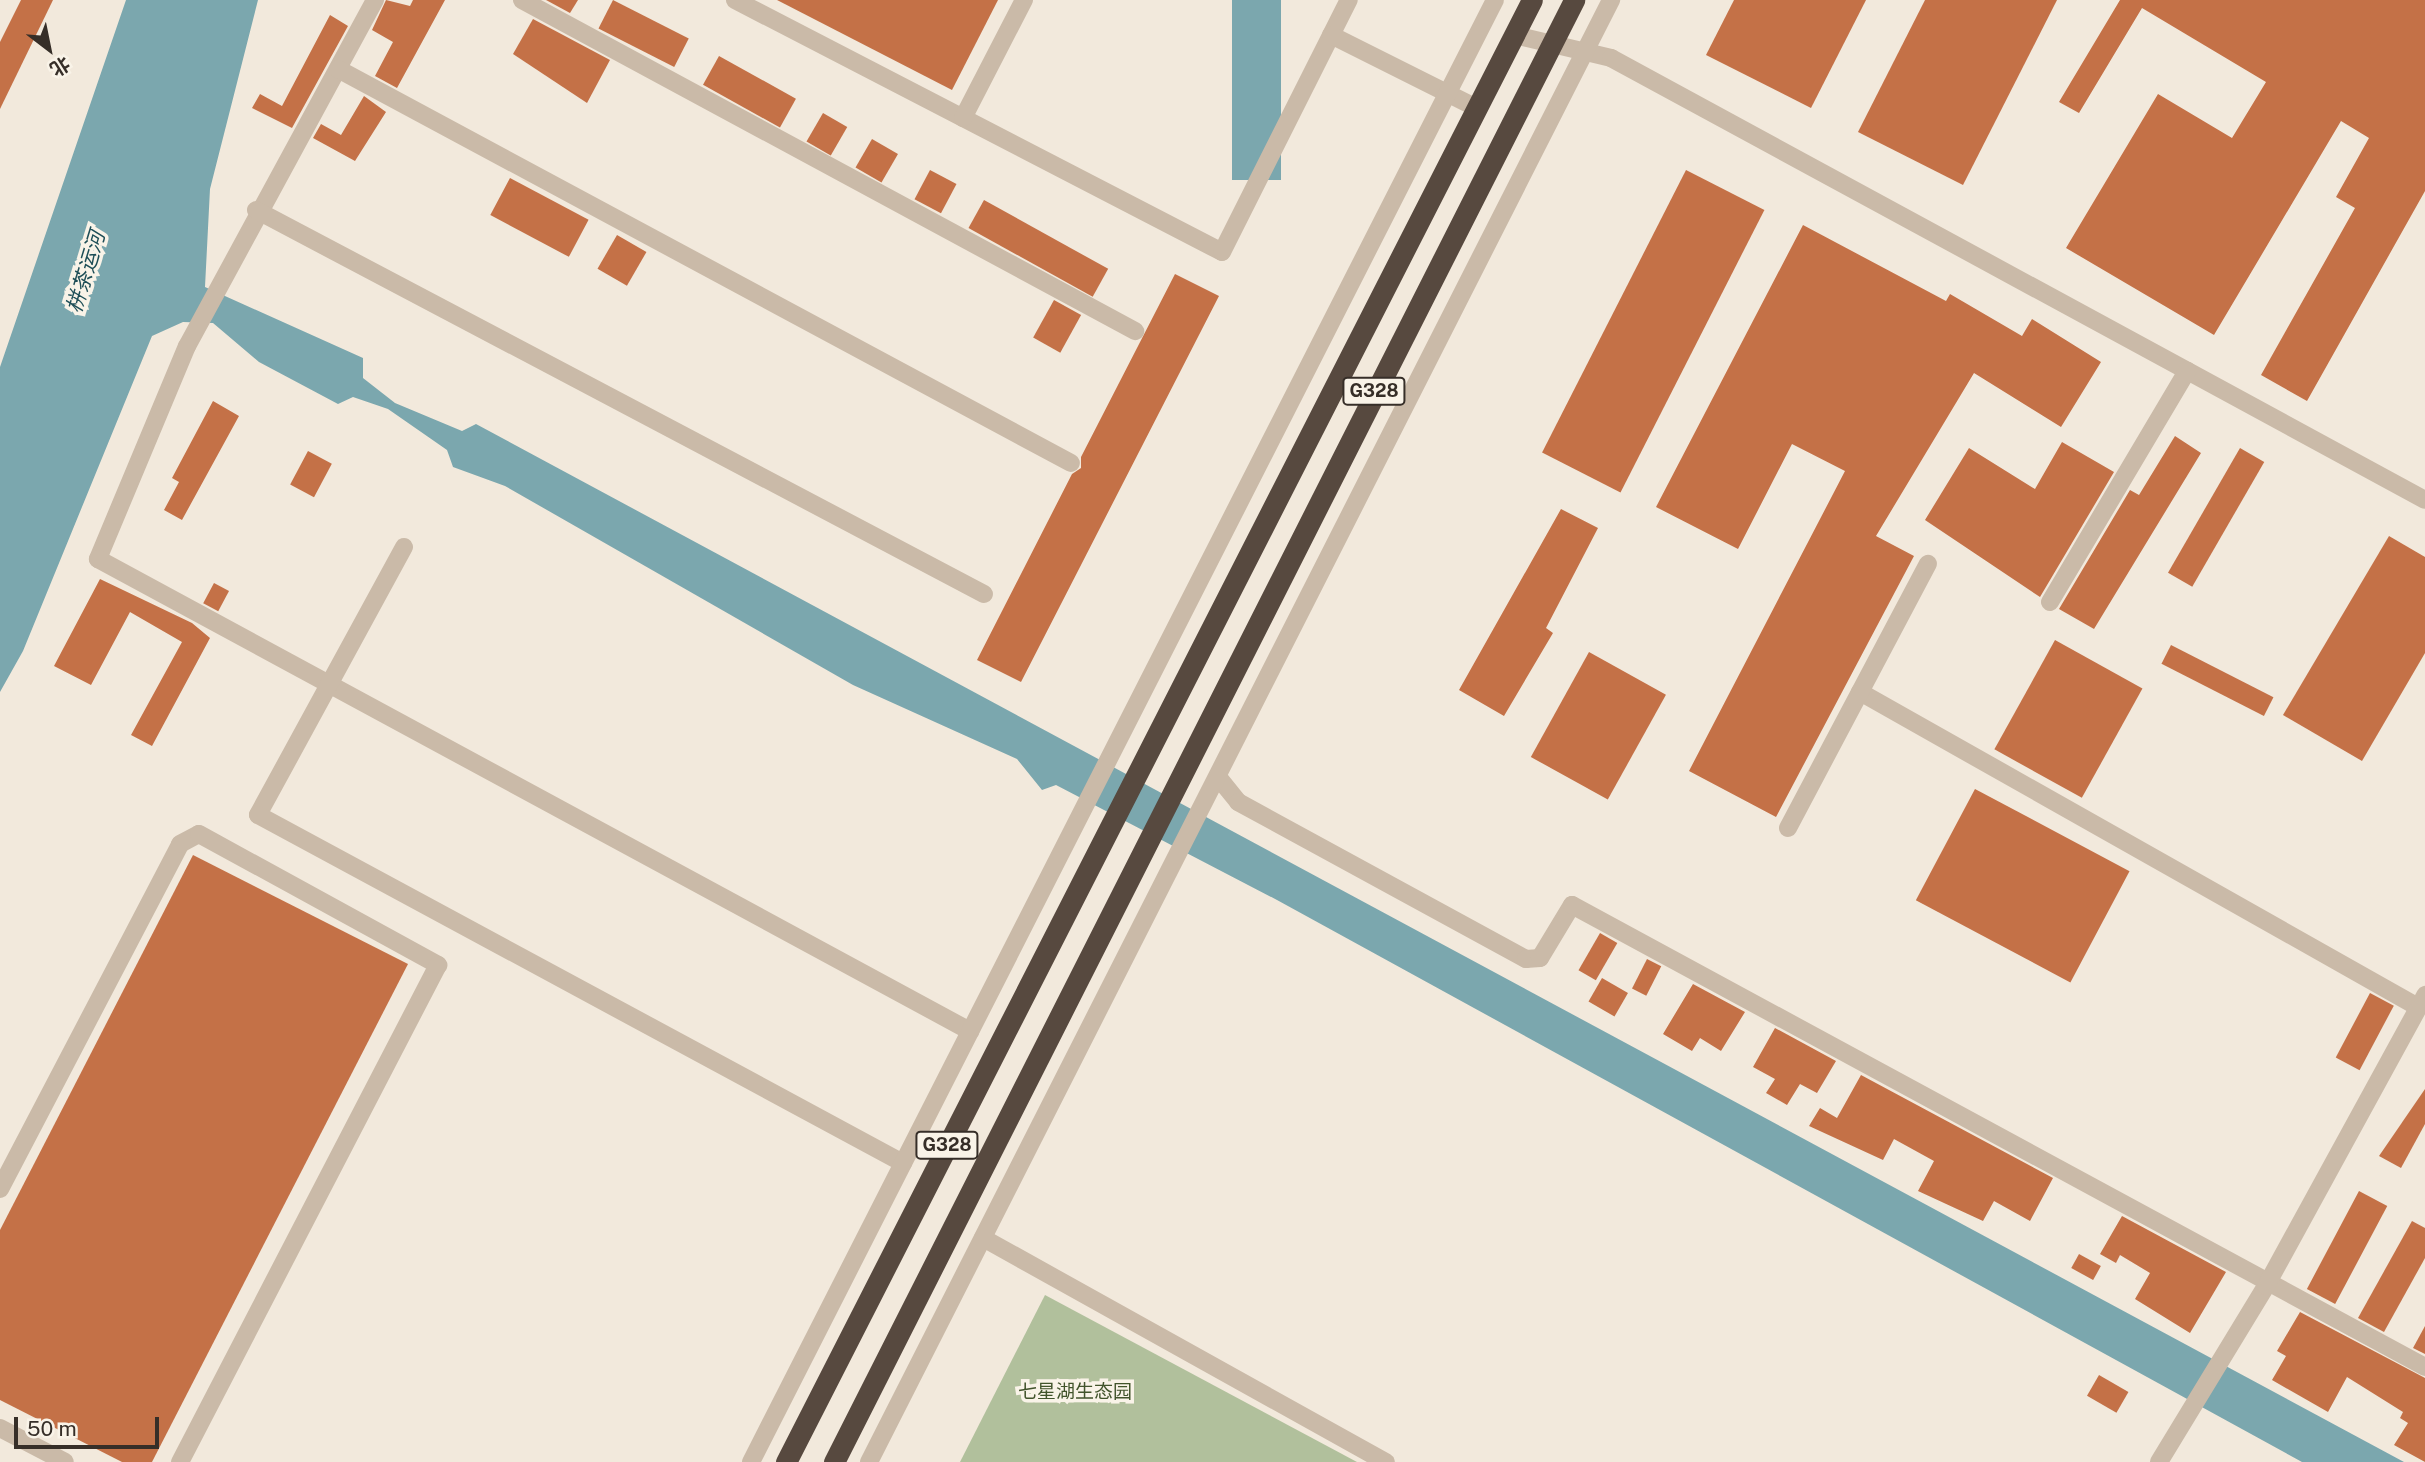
<!DOCTYPE html>
<html>
<head>
<meta charset="utf-8">
<style>
	body { margin:0 }
	#map { position:relative; width:2425px; height:1462px; overflow:hidden; background:#f2e9dc; font-family:"Public Sans","Noto Sans SC",sans-serif }
	div>[style] { position:absolute }
	.green>* { inset:0; background:#b1c09c }
	.water>* { inset:0; background:#7ba7ae; transform-origin:0 0 }
	.building>* { inset:0; background:#c47147; transform-origin:0 0 }
	.minor>* { height:18px; margin:-9px; padding:0 9px; transform-origin:9px; border-radius:9px; background:#cabaa8 }
	.highway>* { height:21px; margin:-10.5px; padding:0 10.5px; transform-origin:10.5px; border-radius:10.5px; background:#57493f }
	span { translate:-50% -50%; white-space:nowrap; text-align:center; line-height:1.15; -webkit-text-stroke:7px #f9f3e8; paint-order:stroke }
	.shield-label span { padding:2px 5px; background:#f9f3e8; border:2px solid; border-radius:5px; -webkit-text-stroke-width:0 }
	.shield-label { font-size:18px; color:#362e28; font-weight:700 }
	.park-label { font-size:19px; color:#42542c }
	.water-label { font-size:21px; color:#1e4e57; font-style:italic }
	.north { position:absolute; left:14px; top:14px; width:70px; height:70px; -webkit-text-stroke:5px #f9f3e8; paint-order:stroke; rotate:148deg; font-size:19px; font-weight:700; line-height:28px; text-align:center; color:#362e28 }
	.north::after { content:''; display:block; margin:auto; width:24px; height:32px; background:#362e28; clip-path:polygon(50% 0,100% 100%,50% 72%,0 100%) }
	.scale { position:absolute; left:14px; top:1417px; width:145px; height:32px; box-sizing:border-box; border:4px solid #362e28; border-top:0; padding-left:9px; font-size:21px; line-height:24px; white-space:nowrap; color:#362e28; -webkit-text-stroke:5px #f9f3e8; paint-order:stroke }
</style>
</head>
<body>
<div id="map">
	<div class="green">
		<i style="clip-path:polygon(1045px 1295px,1357px 1462px,960px 1462px)"></i>
	</div>
	<div class="water">
		<i style="clip-path:polygon(126px 0,258px 0,210px 189px,205px 287px,363px 358px,363px 378px,395px 403px,462px 431px,476px 424px,2404px 1462px,2302px 1462px,1277px 900px,1056px 785px,1042px 790px,1017px 759px,853px 685px,505px 486px,453px 467px,447px 450px,388px 409px,353px 397px,338px 404px,259px 362px,213px 323px,183px 322px,152px 336px,23px 651px,0 692px,0 367px)"></i>
		<i style="left:1232px;top:0;width:49px;height:180px"></i>
	</div>
	<div class="building">
		<i style="clip-path:polygon(21px 0,53px 0,0 109px,0 42px)"></i>
		<i style="clip-path:polygon(386px 0,410px 6px,413px 0,445px 0,397px 88px,375px 76px,393px 42px,372px 30px)"></i>
		<i style="clip-path:polygon(546px 0,578px 0,570px 13px)"></i>
		<i style="left:613px;top:0;width:85px;height:32px;rotate:27deg"></i>
		<i style="clip-path:polygon(777px 0,998px 0,952px 90px)"></i>
		<i style="clip-path:polygon(1734px 0,1866px 0,1811px 108px,1706px 55px)"></i>
		<i style="clip-path:polygon(1925px 0,2057px 0,1963px 185px,1858px 132px)"></i>
		<i style="clip-path:polygon(2120px 0,2425px 0,2425px 191px,2307px 401px,2261px 375px,2355px 208px,2336px 197px,2369px 138px,2341px 121px,2214px 335px,2066px 248px,2158px 94px,2232px 138px,2266px 82px,2142px 8px,2079px 113px,2059px 102px)"></i>
		<i style="clip-path:polygon(330px 15px,348px 26px,292px 128px,252px 108px,260px 94px,282px 106px)"></i>
		<i style="clip-path:polygon(533px 19px,610px 60px,587px 103px,513px 54px)"></i>
		<i style="left:719px;top:56px;width:88px;height:33px;rotate:29deg"></i>
		<i style="clip-path:polygon(364px 96px,386px 112px,355px 161px,313px 138px,321px 124px,341px 135px)"></i>
		<i style="left:823px;top:113px;width:28px;height:33px;rotate:30deg"></i>
		<i style="left:872px;top:139px;width:30px;height:33px;rotate:30deg"></i>
		<i style="left:930px;top:170px;width:30px;height:33px;rotate:28deg"></i>
		<i style="left:1686px;top:170px;width:88px;height:317px;rotate:27deg"></i>
		<i style="left:510px;top:178px;width:89px;height:42px;rotate:28deg"></i>
		<i style="left:984px;top:200px;width:142px;height:32px;rotate:29deg"></i>
		<i style="clip-path:polygon(1803px 225px,1946px 301px,1950px 294px,2022px 336px,2032px 319px,2101px 362px,2061px 427px,1974px 373px,1876px 536px,1914px 556px,1776px 817px,1689px 771px,1845px 471px,1792px 444px,1738px 549px,1656px 507px)"></i>
		<i style="left:617px;top:235px;width:34px;height:39px;rotate:30deg"></i>
		<i style="clip-path:polygon(1175px 274px,1219px 296px,1021px 682px,977px 660px,1072px 474px,1081px 468px,1081px 457px)"></i>
		<i style="left:1054px;top:300px;width:31px;height:43px;rotate:29deg"></i>
		<i style="clip-path:polygon(213px 401px,239px 416px,182px 520px,164px 510px,179px 482px,172px 478px)"></i>
		<i style="clip-path:polygon(2175px 436px,2201px 453px,2094px 629px,2059px 609px,2130px 490px,2139px 495px)"></i>
		<i style="clip-path:polygon(2062px 442px,2114px 472px,2040px 597px,1925px 520px,1969px 448px,2035px 489px)"></i>
		<i style="left:2240px;top:448px;width:28px;height:144px;rotate:30deg"></i>
		<i style="left:308px;top:451px;width:27px;height:38px;rotate:28deg"></i>
		<i style="clip-path:polygon(1561px 509px,1598px 528px,1546px 628px,1553px 633px,1504px 716px,1459px 690px)"></i>
		<i style="clip-path:polygon(2389px 536px,2425px 557px,2425px 653px,2362px 761px,2283px 715px)"></i>
		<i style="clip-path:polygon(100px 579px,192px 623px,210px 638px,152px 746px,131px 735px,182px 642px,130px 612px,91px 685px,54px 666px)"></i>
		<i style="left:214px;top:583px;width:17px;height:23px;rotate:28deg"></i>
		<i style="left:2055px;top:640px;width:100px;height:125px;rotate:29deg"></i>
		<i style="left:2171px;top:645px;width:115px;height:21px;rotate:27deg"></i>
		<i style="left:1589px;top:652px;width:88px;height:120px;rotate:29deg"></i>
		<i style="left:1975px;top:789px;width:175px;height:126px;rotate:28deg"></i>
		<i style="clip-path:polygon(193px 855px,408px 964px,152px 1462px,122px 1462px,0 1400px,0 1230px)"></i>
		<i style="left:1600px;top:933px;width:20px;height:43px;rotate:30deg"></i>
		<i style="left:1647px;top:959px;width:16px;height:33px;rotate:27deg"></i>
		<i style="left:1602px;top:978px;width:30px;height:27px;rotate:30deg"></i>
		<i style="clip-path:polygon(1693px 984px,1745px 1012px,1721px 1051px,1700px 1038px,1692px 1051px,1663px 1034px)"></i>
		<i style="left:2370px;top:993px;width:27px;height:73px;rotate:28deg"></i>
		<i style="clip-path:polygon(1775px 1028px,1836px 1061px,1817px 1093px,1800px 1084px,1787px 1105px,1766px 1093px,1775px 1079px,1753px 1067px)"></i>
		<i style="clip-path:polygon(1861px 1075px,2053px 1178px,2030px 1221px,1994px 1201px,1983px 1221px,1918px 1191px,1934px 1161px,1894px 1139px,1883px 1160px,1809px 1126px,1820px 1108px,1837px 1118px)"></i>
		<i style="clip-path:polygon(2425px 1089px,2425px 1124px,2401px 1168px,2379px 1156px)"></i>
		<i style="left:2359px;top:1191px;width:32px;height:111px;rotate:28deg"></i>
		<i style="clip-path:polygon(2122px 1216px,2226px 1272px,2190px 1333px,2135px 1299px,2150px 1273px,2120px 1255px,2116px 1263px,2100px 1254px)"></i>
		<i style="clip-path:polygon(2412px 1221px,2425px 1228px,2425px 1258px,2384px 1332px,2358px 1318px)"></i>
		<i style="left:2079px;top:1254px;width:25px;height:16px;rotate:29deg"></i>
		<i style="clip-path:polygon(2300px 1312px,2425px 1378px,2425px 1462px,2394px 1445px,2408px 1423px,2400px 1418px,2403px 1412px,2347px 1377px,2328px 1412px,2272px 1380px,2286px 1356px,2277px 1351px)"></i>
		<i style="clip-path:polygon(2425px 1326px,2425px 1354px,2413px 1348px)"></i>
		<i style="left:2099px;top:1375px;width:34px;height:24px;rotate:30deg"></i>
	</div>
	<div class="minor">
		<i style="left:375px;top:0;width:394px;rotate:118.5deg"></i>
		<i style="left:187px;top:346px;width:231px;rotate:112.7deg"></i>
		<i style="left:98px;top:559px;width:992px;rotate:28.43deg"></i>
		<i style="left:522px;top:0;width:697px;rotate:28.37deg"></i>
		<i style="left:735px;top:0;width:548px;rotate:27.36deg"></i>
		<i style="left:1222px;top:252px;width:282px;rotate:-63.3deg"></i>
		<i style="left:1331px;top:35px;width:163px;rotate:26.6deg"></i>
		<i style="left:1514px;top:35px;width:100px;rotate:13.3deg"></i>
		<i style="left:1611px;top:58px;width:926px;rotate:28.5deg"></i>
		<i style="left:338px;top:69px;width:832px;rotate:28.26deg"></i>
		<i style="left:963px;top:118px;width:133px;rotate:-62.7deg"></i>
		<i style="left:256px;top:210px;width:823px;rotate:27.81deg"></i>
		<i style="left:404px;top:547px;width:305px;rotate:118.6deg"></i>
		<i style="left:258px;top:815px;width:733px;rotate:28.35deg"></i>
		<i style="left:2050px;top:602px;width:269px;rotate:-59.3deg"></i>
		<i style="left:1860px;top:692px;width:641px;rotate:29.45deg"></i>
		<i style="left:1218px;top:777px;width:32px;rotate:51deg"></i>
		<i style="left:1238px;top:802px;width:328px;rotate:28.6deg"></i>
		<i style="left:1526px;top:959px;width:14px;rotate:-4deg"></i>
		<i style="left:1540px;top:958px;width:62px;rotate:-58.9deg"></i>
		<i style="left:1572px;top:905px;width:970px;rotate:28.44deg"></i>
		<i style="left:1788px;top:828px;width:299px;rotate:-62.1deg"></i>
		<i style="left:0;top:1189px;width:389px;rotate:-62.4deg"></i>
		<i style="left:180px;top:844px;width:21px;rotate:-28deg"></i>
		<i style="left:199px;top:834px;width:273px;rotate:28.7deg"></i>
		<i style="left:438px;top:965px;width:560px;rotate:117.43deg"></i>
		<i style="left:983px;top:1238px;width:461px;rotate:29.1deg"></i>
		<i style="left:0;top:1428px;width:73px;rotate:27.6deg"></i>
		<i style="left:751px;top:1462px;width:1640px;rotate:-63.03deg"></i>
		<i style="left:869px;top:1462px;width:1640px;rotate:-63.09deg"></i>
		<i style="left:2159px;top:1462px;width:206px;rotate:-58.7deg"></i>
		<i style="left:2266px;top:1286px;width:332px;rotate:-61.3deg"></i>
	</div>
	<div class="highway">
		<i style="left:786px;top:1462px;width:1641px;rotate:-62.97deg"></i>
		<i style="left:834px;top:1462px;width:1639px;rotate:-63.15deg"></i>
	</div>
	<div class="shield-label">
		<span style="left:1374px;top:391px">G328</span>
		<span style="left:947px;top:1145px">G328</span>
	</div>
	<div class="park-label">
		<span style="left:1075px;top:1392px">七星湖生态园</span>
	</div>
	<div class="water-label">
		<span style="left:86px;top:272px;rotate:-73deg">栟茶运河</span>
	</div>
	<div class="north">北</div>
	<div class="scale">50 m</div>
</div>
</body>
</html>
